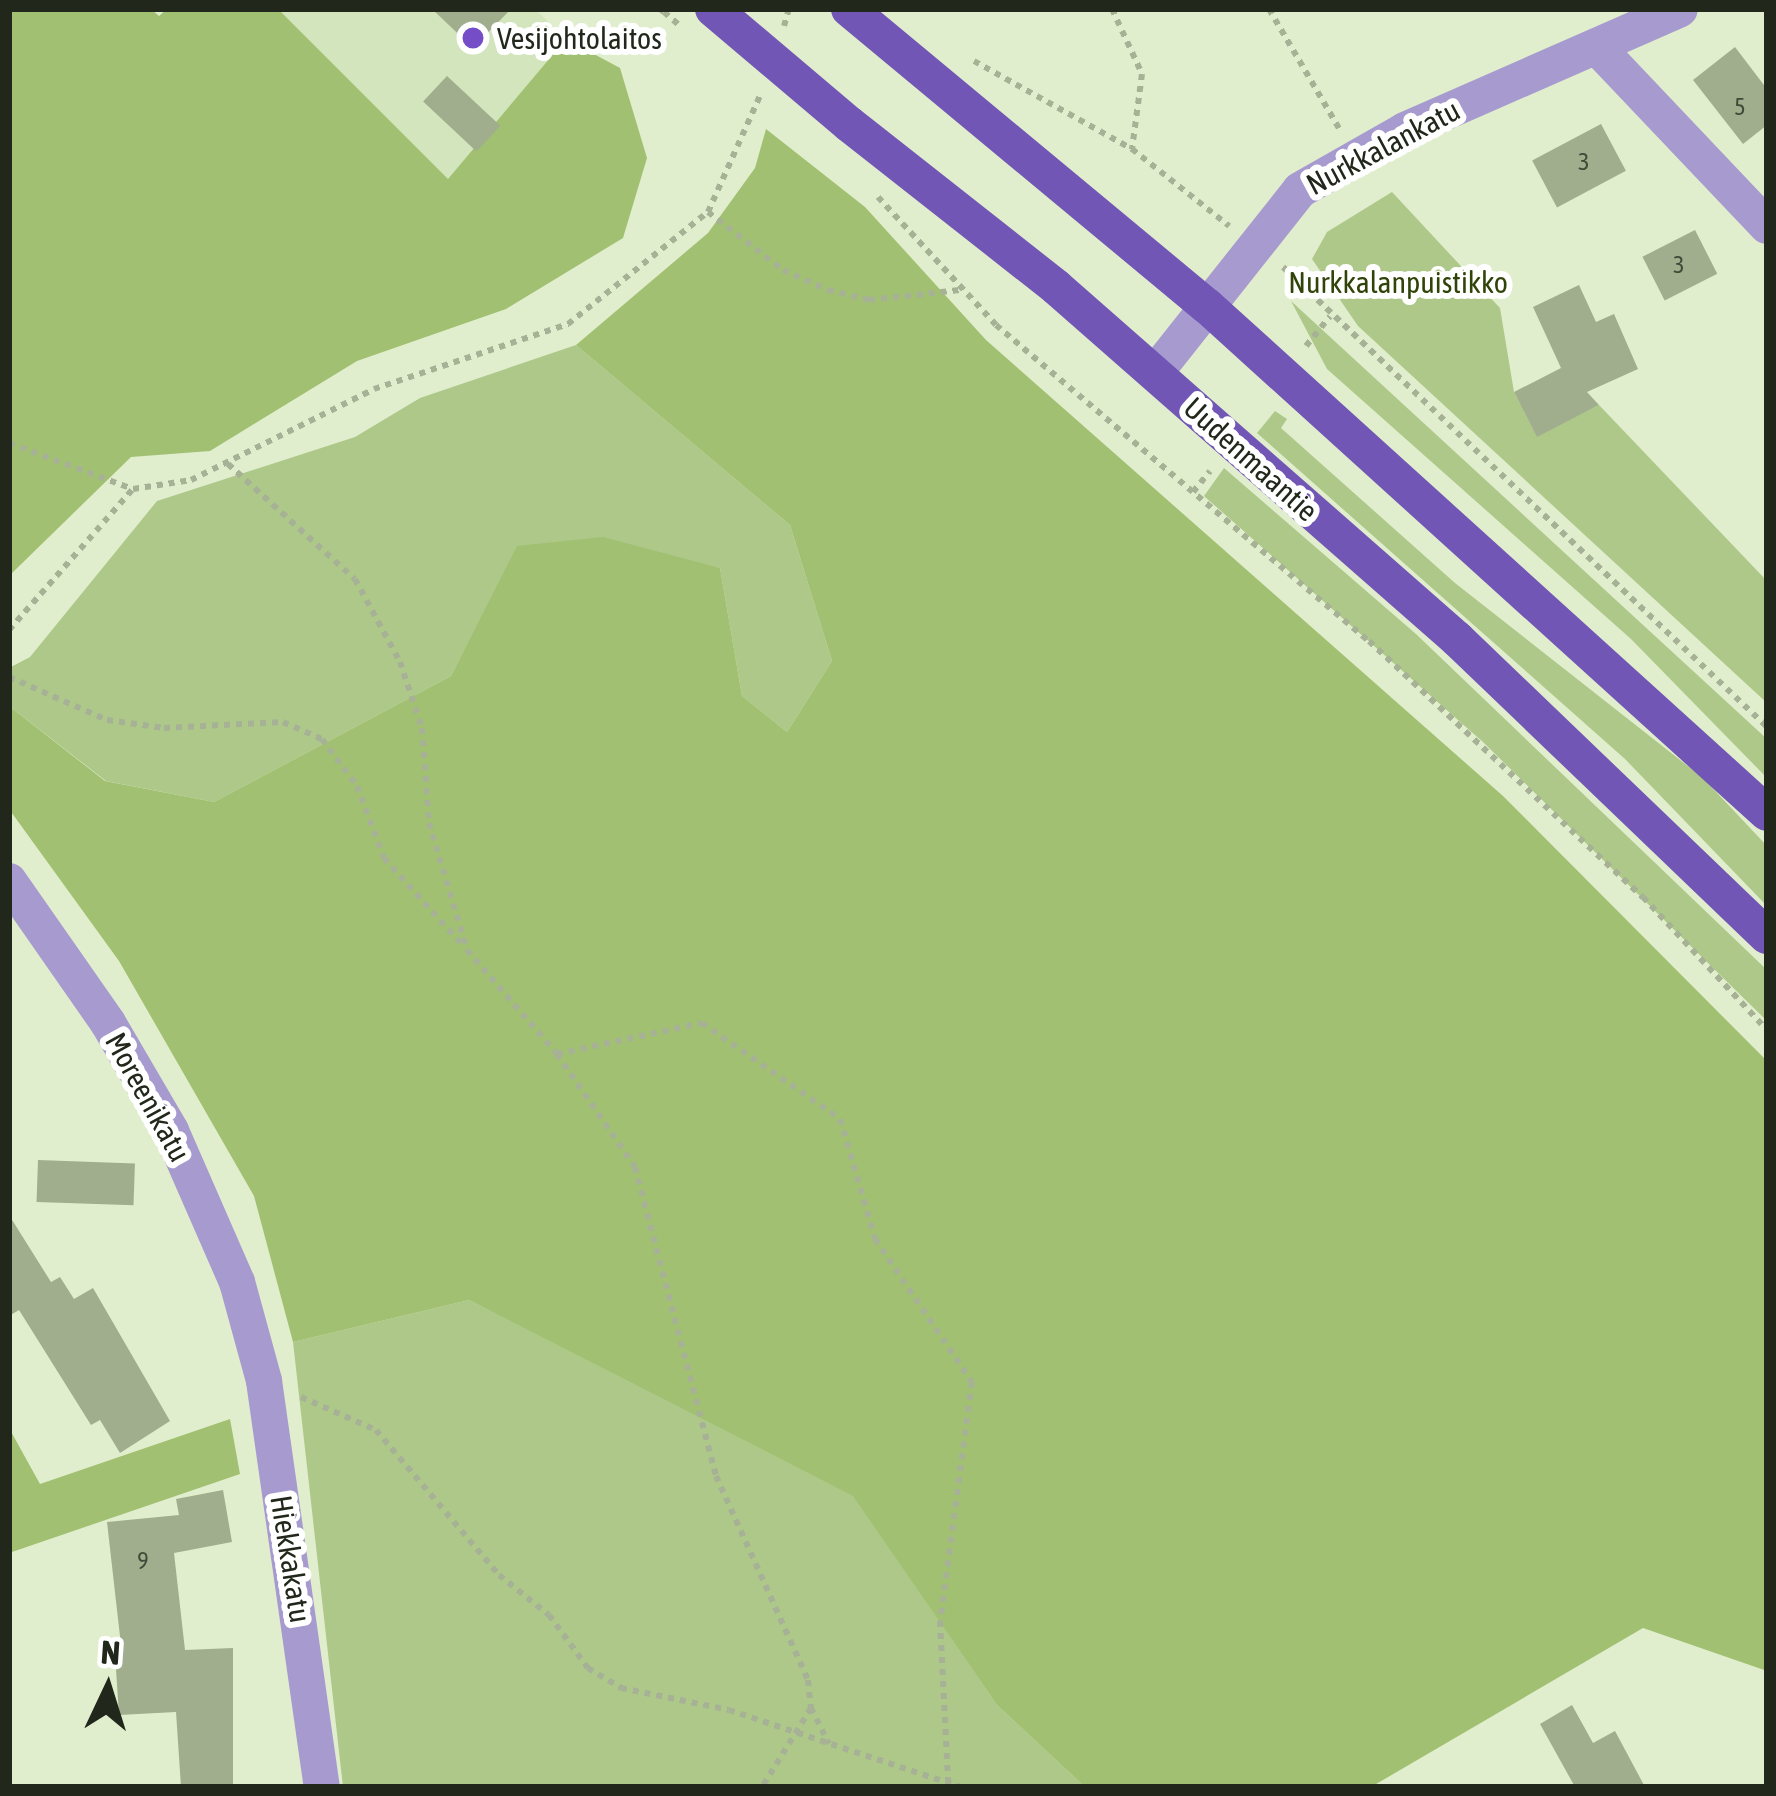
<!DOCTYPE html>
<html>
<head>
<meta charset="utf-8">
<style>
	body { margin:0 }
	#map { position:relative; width:1776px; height:1796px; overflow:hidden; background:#e0eecd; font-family:"Asap Condensed",sans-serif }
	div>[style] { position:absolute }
	.built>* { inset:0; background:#d3e5bc }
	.green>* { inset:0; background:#aec889 }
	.forest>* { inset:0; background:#a1c071 }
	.building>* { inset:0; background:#a0ae8e; transform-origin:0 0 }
	.path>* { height:6px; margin-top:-3px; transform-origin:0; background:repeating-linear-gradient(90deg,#a6b196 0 6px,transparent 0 12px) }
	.minor>* { height:36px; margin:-18px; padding:0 18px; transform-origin:18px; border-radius:18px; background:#a69acf }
	.major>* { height:36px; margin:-18px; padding:0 18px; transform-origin:18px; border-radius:18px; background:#7156b5 }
	.path-bridge>* { height:6px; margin-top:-3px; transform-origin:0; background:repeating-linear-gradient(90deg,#a6b196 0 6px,transparent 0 12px) }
	.major-bridge>* { height:36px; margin:-18px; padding:0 18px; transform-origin:18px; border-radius:18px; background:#7156b5 }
	.dots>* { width:33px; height:33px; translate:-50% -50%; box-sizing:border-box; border:6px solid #fff; border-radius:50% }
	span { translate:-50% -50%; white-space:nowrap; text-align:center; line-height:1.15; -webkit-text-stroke:12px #fff; paint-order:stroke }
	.number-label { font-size:24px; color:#414937 }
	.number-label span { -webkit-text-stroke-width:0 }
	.poi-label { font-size:30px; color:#21271a }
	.left { translate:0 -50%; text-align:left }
	.street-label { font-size:30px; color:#21271a }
	.park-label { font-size:30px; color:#304308 }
	.frame { position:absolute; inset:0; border:12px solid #21271a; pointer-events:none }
	.north { position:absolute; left:48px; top:1628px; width:120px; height:120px; -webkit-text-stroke:9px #fff; paint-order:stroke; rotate:4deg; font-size:33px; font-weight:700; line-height:48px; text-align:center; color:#21271a }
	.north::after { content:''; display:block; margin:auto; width:42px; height:54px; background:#21271a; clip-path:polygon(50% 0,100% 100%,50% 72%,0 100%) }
</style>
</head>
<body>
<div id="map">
	<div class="built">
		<i style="clip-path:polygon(278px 9px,535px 9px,566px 39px,448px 180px)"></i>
	</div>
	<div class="green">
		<i style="clip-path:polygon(1392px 192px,1500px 308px,1514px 392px,1537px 436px,1599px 405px,1767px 581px,1767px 703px,1358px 326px,1312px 259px,1327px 232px)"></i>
		<i style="clip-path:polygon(1291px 301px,1767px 739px,1767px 778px,1631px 639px,1327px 369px)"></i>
		<i style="clip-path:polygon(576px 345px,790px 525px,832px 661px,787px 732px,742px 696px,720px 568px,518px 546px,451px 676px,214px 802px,106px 781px,9px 706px,9px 668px,30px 657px,157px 501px,355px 437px,420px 398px)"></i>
		<i style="clip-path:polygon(1275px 411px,1287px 419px,1281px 428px,1455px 583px,1703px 778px,1767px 846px,1767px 906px,1625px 759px,1257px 433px)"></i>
		<i style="clip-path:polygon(1224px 468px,1416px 634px,1767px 970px,1767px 1021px,1483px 742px,1204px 496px)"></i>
		<i style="clip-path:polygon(469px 1300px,854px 1496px,997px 1705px,1085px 1787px,343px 1787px,293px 1342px)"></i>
	</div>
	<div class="forest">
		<i style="clip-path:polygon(9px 9px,151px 9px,159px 16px,167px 9px,278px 9px,448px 179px,566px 39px,620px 68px,647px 158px,623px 238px,506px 309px,357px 361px,210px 451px,131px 457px,9px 576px)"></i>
		<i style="clip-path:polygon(766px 129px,865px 207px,986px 340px,1503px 796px,1767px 1061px,1767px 1671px,1643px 1628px,1371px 1787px,1085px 1787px,997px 1705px,853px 1496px,469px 1300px,293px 1342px,254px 1196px,119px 961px,9px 809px,9px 706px,105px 781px,214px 802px,451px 676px,517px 546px,603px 537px,720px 568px,742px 696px,787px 732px,832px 661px,790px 525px,576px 345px,708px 233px,755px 168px)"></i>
		<i style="clip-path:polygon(230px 1419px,240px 1474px,9px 1553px,9px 1428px,40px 1484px)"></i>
	</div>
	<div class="building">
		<i style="clip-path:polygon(432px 9px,511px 9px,473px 48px)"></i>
		<i style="clip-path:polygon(1735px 47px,1767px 89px,1767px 125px,1743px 144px,1693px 80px)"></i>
		<i style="left:447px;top:76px;width:73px;height:35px;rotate:43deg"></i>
		<i style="left:1601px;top:124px;width:53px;height:78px;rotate:62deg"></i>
		<i style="left:1695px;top:230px;width:49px;height:59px;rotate:63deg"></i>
		<i style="clip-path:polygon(1579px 285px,1596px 322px,1614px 314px,1638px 369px,1587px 392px,1599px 405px,1537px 437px,1514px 392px,1561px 368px,1533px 307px)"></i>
		<i style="left:38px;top:1160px;width:97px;height:42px;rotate:2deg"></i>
		<i style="clip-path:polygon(9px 1215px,51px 1282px,60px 1277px,74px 1299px,93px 1288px,170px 1421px,120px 1453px,100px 1420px,91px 1425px,19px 1310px,9px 1316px)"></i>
		<i style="clip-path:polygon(223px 1490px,232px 1542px,174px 1553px,185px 1650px,233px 1648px,233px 1787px,181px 1787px,176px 1712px,119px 1715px,115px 1654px,122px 1654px,107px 1522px,179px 1515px,176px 1499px)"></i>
		<i style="clip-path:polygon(1572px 1705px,1593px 1743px,1615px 1731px,1645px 1787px,1575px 1787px,1540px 1724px)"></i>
	</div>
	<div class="path">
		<i style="left:660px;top:9px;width:5px;rotate:37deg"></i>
		<i style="left:1112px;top:9px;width:72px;rotate:65.2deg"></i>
		<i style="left:1142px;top:74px;width:76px;rotate:97.6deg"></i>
		<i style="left:1269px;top:9px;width:140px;rotate:59.6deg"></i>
		<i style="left:784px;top:26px;width:18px;rotate:-74deg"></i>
		<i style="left:974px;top:61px;width:181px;rotate:29.1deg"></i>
		<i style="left:1132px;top:149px;width:124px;rotate:38.4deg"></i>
		<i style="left:878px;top:197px;width:174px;rotate:47.3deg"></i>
		<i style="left:996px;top:325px;width:489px;rotate:40.3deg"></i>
		<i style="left:1369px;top:641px;width:375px;rotate:43.1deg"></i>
		<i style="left:1643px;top:897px;width:182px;rotate:47deg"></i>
		<i style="left:708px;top:212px;width:95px;rotate:37.7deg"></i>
		<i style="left:783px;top:270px;width:49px;rotate:24deg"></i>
		<i style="left:828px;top:290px;width:42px;rotate:13.7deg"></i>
		<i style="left:869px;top:300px;width:91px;rotate:-6.3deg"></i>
		<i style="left:1283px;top:267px;width:668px;rotate:43.54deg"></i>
		<i style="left:1306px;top:346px;width:38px;rotate:-51deg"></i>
		<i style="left:9px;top:443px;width:132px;rotate:20.4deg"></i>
		<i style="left:133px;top:489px;width:59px;rotate:-8.8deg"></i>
		<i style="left:191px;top:480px;width:204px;rotate:-26.4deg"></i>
		<i style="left:374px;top:389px;width:205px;rotate:-18.5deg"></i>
		<i style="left:568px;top:324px;width:179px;rotate:-38.7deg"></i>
		<i style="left:708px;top:212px;width:127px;rotate:-65.9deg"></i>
		<i style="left:228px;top:464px;width:171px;rotate:42.2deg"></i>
		<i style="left:355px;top:579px;width:94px;rotate:61.5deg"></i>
		<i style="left:400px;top:662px;width:70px;rotate:71.6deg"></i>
		<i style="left:422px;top:728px;width:95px;rotate:85.8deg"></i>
		<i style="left:429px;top:823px;width:133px;rotate:73.3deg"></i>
		<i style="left:467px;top:950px;width:138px;rotate:49.1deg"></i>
		<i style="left:557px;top:1054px;width:137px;rotate:55.4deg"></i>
		<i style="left:635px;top:1167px;width:319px;rotate:75.3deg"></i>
		<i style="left:716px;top:1476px;width:224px;rotate:65.7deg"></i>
		<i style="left:808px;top:1680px;width:28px;rotate:84deg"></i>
		<i style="left:811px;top:1708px;width:93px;rotate:121.8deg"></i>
		<i style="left:1193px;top:492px;width:27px;rotate:-51deg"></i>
		<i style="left:9px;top:630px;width:188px;rotate:-48.7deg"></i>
		<i style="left:9px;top:677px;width:107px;rotate:23.7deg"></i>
		<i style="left:107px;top:720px;width:58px;rotate:8deg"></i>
		<i style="left:164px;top:728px;width:119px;rotate:-2.9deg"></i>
		<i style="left:283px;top:722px;width:43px;rotate:23.6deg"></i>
		<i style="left:322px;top:739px;width:59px;rotate:53.3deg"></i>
		<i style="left:357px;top:786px;width:77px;rotate:69.4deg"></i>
		<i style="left:384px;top:858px;width:120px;rotate:48deg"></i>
		<i style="left:557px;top:1054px;width:148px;rotate:-12.1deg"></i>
		<i style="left:702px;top:1023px;width:168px;rotate:34.8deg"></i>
		<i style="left:840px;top:1119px;width:125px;rotate:73.7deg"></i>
		<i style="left:875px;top:1239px;width:173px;rotate:55.9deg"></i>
		<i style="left:972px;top:1382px;width:241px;rotate:97.6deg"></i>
		<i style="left:940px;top:1621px;width:160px;rotate:87.1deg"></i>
		<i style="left:301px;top:1397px;width:82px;rotate:23.7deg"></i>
		<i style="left:376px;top:1430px;width:190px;rotate:49.7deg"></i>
		<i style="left:499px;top:1575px;width:64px;rotate:38.7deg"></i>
		<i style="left:549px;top:1615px;width:66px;rotate:53.7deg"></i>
		<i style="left:588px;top:1668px;width:39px;rotate:31deg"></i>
		<i style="left:621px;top:1688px;width:110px;rotate:11.5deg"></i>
		<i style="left:729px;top:1710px;width:243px;rotate:18.4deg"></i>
		<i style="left:811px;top:1708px;width:40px;rotate:63.4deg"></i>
	</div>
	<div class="minor">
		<i style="left:1597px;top:47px;width:247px;rotate:46.5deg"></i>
		<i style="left:1155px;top:373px;width:233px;rotate:-51.6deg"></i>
		<i style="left:1300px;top:190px;width:121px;rotate:-29.7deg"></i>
		<i style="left:1405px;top:130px;width:300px;rotate:-23.7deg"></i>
		<i style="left:9px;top:881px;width:173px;rotate:55.1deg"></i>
		<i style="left:108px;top:1023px;width:125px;rotate:59.7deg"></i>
		<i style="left:171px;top:1131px;width:165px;rotate:66.4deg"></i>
		<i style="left:237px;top:1282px;width:103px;rotate:74.7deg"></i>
		<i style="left:264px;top:1381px;width:410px;rotate:81.9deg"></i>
	</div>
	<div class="major">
		<i style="left:849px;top:9px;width:465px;rotate:39.7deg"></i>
		<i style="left:1207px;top:306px;width:755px;rotate:42.16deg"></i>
		<i style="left:849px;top:124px;width:263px;rotate:38.2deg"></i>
		<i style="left:1056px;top:287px;width:534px;rotate:41.28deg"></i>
		<i style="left:1457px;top:639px;width:429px;rotate:43.8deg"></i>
	</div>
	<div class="path-bridge">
		<i style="left:664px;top:12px;width:20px;rotate:41deg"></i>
	</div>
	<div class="major-bridge">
		<i style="left:713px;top:9px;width:178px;rotate:40.2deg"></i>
	</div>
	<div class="dots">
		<i style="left:473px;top:38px;background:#754ec7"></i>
	</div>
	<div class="number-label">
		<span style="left:1740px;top:107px">5</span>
		<span style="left:1584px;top:162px">3</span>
		<span style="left:1679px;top:265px">3</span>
		<span style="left:143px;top:1561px">9</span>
	</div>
	<div class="poi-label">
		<span class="left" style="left:497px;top:38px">Vesijohtolaitos</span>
	</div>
	<div class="street-label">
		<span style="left:1383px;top:147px;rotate:-28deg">Nurkkalankatu</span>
		<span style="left:1251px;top:459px;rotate:42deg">Uudenmaantie</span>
		<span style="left:148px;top:1097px;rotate:61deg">Moreenikatu</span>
		<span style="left:291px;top:1559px;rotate:81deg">Hiekkakatu</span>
	</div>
	<div class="park-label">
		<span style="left:1398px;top:282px">Nurkkalanpuistikko</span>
	</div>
	<div class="frame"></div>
	<div class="north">N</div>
</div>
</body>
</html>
